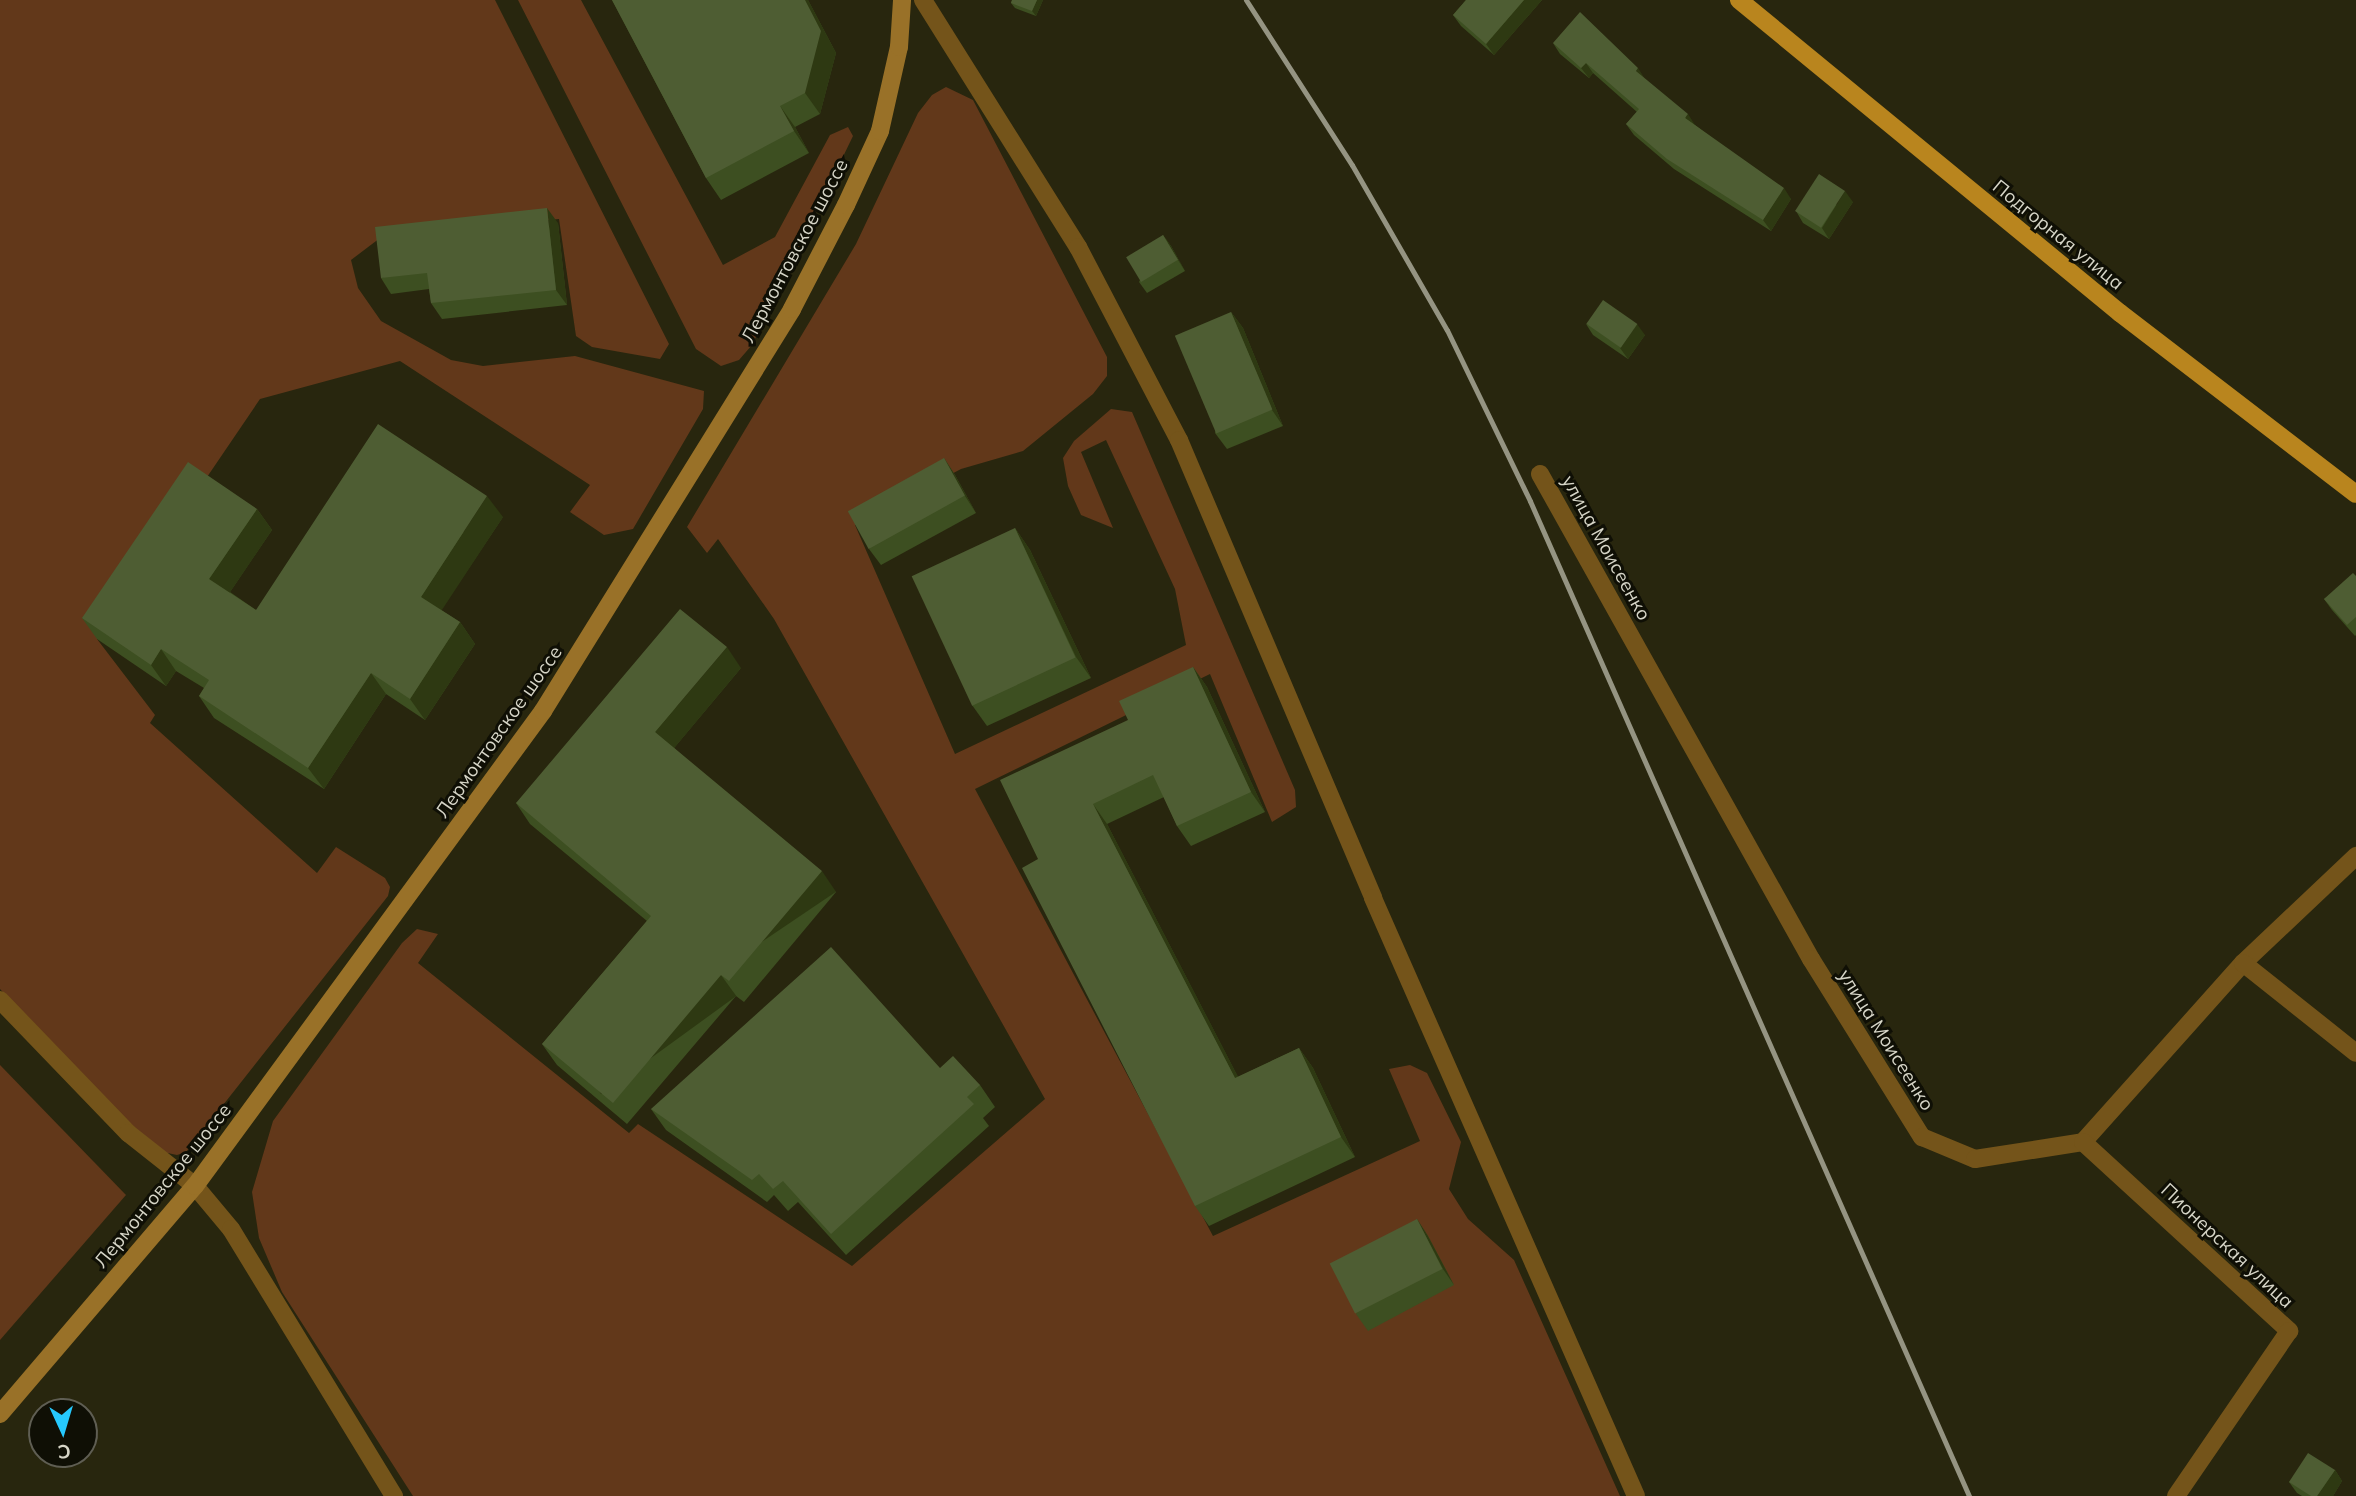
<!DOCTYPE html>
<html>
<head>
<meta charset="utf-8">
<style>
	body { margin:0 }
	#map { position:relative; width:2356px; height:1496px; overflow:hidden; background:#28260e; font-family:Mulish,sans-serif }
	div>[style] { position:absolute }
	.green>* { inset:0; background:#62381a }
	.street>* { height:18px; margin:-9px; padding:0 9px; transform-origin:9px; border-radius:9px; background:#74541a }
	.secondary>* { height:18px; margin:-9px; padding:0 9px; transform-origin:9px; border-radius:9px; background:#997128 }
	.primary>* { height:18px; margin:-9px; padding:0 9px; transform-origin:9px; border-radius:9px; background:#b9851e }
	.rail>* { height:5px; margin:-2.5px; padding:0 2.5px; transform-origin:2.5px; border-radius:2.5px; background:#959482 }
	.wall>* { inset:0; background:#3d4f21 }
	.shaded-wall>* { inset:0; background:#2e3912; transform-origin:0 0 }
	.building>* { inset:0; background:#4e5d33; transform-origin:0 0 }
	span { translate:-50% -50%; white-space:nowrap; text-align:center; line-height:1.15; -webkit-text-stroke:6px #0f0f05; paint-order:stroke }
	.street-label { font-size:19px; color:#d6d5c7 }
	.north { position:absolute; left:28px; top:1398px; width:70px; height:70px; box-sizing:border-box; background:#0f0f05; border:2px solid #5f5e53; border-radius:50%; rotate:176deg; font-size:19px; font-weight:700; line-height:28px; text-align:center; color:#d6d5c7 }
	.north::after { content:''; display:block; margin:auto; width:24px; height:32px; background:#26c9fe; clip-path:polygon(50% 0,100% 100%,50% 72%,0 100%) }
</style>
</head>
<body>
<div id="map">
	<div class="green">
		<i style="clip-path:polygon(0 0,495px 0,669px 344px,660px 359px,592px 347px,576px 336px,559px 219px,384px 235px,351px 260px,358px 288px,381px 321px,451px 360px,483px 366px,575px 356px,704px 391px,703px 409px,633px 529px,604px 535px,570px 512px,590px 485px,400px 361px,260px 399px,97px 639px,155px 715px,150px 723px,317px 873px,336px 847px,385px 878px,390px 887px,388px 896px,186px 1152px,177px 1155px,158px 1151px,107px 1108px,0 989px)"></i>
		<i style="clip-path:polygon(518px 0,581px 0,723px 265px,775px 237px,830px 135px,848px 127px,853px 136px,752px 345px,739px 360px,721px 366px,696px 349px)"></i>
		<i style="clip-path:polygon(946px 87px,973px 100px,1107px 357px,1107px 376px,1093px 394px,1023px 451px,961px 469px,855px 525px,955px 754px,1186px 645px,1175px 589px,1106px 440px,1081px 452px,1113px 528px,1081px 515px,1068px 486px,1063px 458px,1074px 441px,1111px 409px,1132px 412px,1295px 790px,1296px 807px,1272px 822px,1210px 674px,975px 789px,1213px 1236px,1420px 1141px,1389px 1069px,1410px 1065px,1427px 1073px,1461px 1142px,1449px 1189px,1468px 1219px,1514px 1260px,1620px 1496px,413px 1496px,282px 1292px,259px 1238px,252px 1192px,273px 1121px,402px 943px,417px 929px,438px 934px,418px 963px,629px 1133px,638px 1124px,852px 1266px,1045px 1099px,774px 619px,718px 539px,707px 553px,687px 527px,856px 244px,918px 113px,932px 95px)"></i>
		<i style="clip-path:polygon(0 1065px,126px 1195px,0 1340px)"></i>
	</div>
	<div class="street">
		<i style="left:923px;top:0;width:292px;rotate:57.9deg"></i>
		<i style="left:1078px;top:247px;width:218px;rotate:62.4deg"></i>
		<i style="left:1179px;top:440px;width:497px;rotate:67deg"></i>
		<i style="left:1373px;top:898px;width:653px;rotate:66.26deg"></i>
		<i style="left:1540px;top:474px;width:556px;rotate:60.81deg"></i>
		<i style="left:1811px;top:959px;width:210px;rotate:58.1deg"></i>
		<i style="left:1922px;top:1137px;width:57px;rotate:22.5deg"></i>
		<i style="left:1975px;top:1159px;width:109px;rotate:-8.9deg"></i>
		<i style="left:2083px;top:1142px;width:240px;rotate:-48.2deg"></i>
		<i style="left:2243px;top:963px;width:156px;rotate:-43.4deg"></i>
		<i style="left:2243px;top:963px;width:144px;rotate:38.5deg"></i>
		<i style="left:0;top:1000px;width:185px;rotate:46.1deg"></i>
		<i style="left:128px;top:1133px;width:85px;rotate:38.3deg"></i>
		<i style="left:195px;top:1186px;width:56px;rotate:50.1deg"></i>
		<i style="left:231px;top:1229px;width:313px;rotate:58.6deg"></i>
		<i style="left:2083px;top:1142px;width:280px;rotate:42.5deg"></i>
		<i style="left:2289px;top:1331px;width:200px;rotate:124.4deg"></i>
	</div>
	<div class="secondary">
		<i style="left:0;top:1414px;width:300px;rotate:-49.5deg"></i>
		<i style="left:195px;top:1186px;width:589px;rotate:-53.77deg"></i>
		<i style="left:543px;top:711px;width:473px;rotate:-58.2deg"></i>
		<i style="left:792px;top:309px;width:117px;rotate:-62.6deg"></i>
		<i style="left:846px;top:205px;width:81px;rotate:-65.3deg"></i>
		<i style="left:880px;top:131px;width:86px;rotate:-77.3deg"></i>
		<i style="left:899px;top:47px;width:47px;rotate:-86.3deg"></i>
	</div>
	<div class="primary">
		<i style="left:1739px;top:0;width:493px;rotate:39.4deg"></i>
		<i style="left:2120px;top:313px;width:297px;rotate:37.5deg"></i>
	</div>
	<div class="rail">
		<i style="left:1246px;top:0;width:196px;rotate:57.3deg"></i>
		<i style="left:1352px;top:165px;width:190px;rotate:60.1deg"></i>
		<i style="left:1447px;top:330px;width:190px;rotate:64.1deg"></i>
		<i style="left:1530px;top:501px;width:1088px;rotate:66.19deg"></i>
	</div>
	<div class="wall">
		<i style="clip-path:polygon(612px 0,808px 0,836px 53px,820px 114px,795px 127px,809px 153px,721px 200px,706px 178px)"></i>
		<i style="clip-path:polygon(1012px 0,1043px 0,1036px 16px,1015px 8px,1011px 3px)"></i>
		<i style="clip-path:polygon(1466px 0,1542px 0,1494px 55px,1461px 26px,1453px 15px)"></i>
		<i style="clip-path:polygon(1553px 43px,1645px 79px,1695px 125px,1791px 199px,1771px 231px,1674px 169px,1634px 135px,1626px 124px,1637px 112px,1593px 73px,1589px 78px,1560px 54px)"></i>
		<i style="clip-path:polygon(1853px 202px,1829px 239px,1803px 223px,1796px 211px)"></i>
		<i style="clip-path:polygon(558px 223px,567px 305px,442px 319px,431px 303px,429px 289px,391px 294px,381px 278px)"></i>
		<i style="clip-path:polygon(1163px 235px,1171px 246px,1185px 271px,1147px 293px,1139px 282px)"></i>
		<i style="clip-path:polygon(1231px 312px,1243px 328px,1283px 426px,1227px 449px,1215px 433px)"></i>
		<i style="clip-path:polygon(1586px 324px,1645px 335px,1628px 359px,1593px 335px)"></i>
		<i style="clip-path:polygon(944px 458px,955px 475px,976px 513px,881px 565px,869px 549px)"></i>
		<i style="clip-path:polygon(257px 509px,272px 530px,230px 592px,256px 610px,503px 517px,441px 610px,460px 622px,475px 644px,425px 720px,386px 694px,324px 789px,214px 718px,199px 696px,204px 688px,176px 671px,166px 686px,97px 639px,82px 618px)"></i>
		<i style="clip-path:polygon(1015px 528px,1030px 550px,1091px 678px,987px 726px,972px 705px)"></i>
		<i style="clip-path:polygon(2356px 576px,2356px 635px,2355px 636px,2332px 610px,2324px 599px)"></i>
		<i style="clip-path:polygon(1193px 667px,1207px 687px,1265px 812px,1191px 846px,1177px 826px,1164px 797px,1107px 824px,1238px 1077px,1299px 1048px,1313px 1068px,1355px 1157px,1209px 1226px,1195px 1206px,1038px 859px,1128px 720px)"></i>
		<i style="clip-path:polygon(741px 668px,674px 748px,836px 892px,744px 1002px,736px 996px,627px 1124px,557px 1065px,542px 1044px,647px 921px,530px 824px,516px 803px)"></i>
		<i style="clip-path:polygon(940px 1068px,980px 1085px,995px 1107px,983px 1118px,989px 1126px,846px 1255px,798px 1202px,788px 1211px,774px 1195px,767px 1202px,666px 1130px,651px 1109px)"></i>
		<i style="clip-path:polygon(1417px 1219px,1428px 1236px,1454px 1285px,1368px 1331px,1356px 1314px)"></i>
		<i style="clip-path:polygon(2335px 1470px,2342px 1481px,2333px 1496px,2302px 1496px,2297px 1493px,2289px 1482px)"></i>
	</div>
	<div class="shaded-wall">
		<i style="clip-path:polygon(805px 0,808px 0,836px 53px,820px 114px,805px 93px)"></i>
		<i style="clip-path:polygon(1037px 0,1043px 0,1036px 16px,1032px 11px)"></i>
		<i style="clip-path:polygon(1524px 0,1542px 0,1494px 55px,1486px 44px)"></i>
		<i style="clip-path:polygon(1586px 63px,1593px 73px,1589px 78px,1581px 68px)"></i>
		<i style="clip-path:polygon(1638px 68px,1645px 79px,1636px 71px)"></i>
		<i style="clip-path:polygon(780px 106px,795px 127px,809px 153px,794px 131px)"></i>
		<i style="clip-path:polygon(1688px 114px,1695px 125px,1685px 118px)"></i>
		<i style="clip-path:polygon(1784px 188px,1791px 199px,1771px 231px,1763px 220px)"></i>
		<i style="clip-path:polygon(1845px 191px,1853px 202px,1829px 239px,1822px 228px)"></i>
		<i style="clip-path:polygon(547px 208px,558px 223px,567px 305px,556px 290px)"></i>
		<i style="clip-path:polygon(1163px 235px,1171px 246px,1185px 271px,1178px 260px)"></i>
		<i style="clip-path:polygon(1231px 312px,1243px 328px,1283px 426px,1272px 410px)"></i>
		<i style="clip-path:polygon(1637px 324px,1645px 335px,1628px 359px,1620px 348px)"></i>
		<i style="clip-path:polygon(944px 458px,955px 475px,976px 513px,965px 496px)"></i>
		<i style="clip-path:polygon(487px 496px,503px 517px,436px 619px,421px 597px)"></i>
		<i style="clip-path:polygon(257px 509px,272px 530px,224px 601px,209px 579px)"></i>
		<i style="clip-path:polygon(1015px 528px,1030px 550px,1091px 678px,1076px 657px)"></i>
		<i style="clip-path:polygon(460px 622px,475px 644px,425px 720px,410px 699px)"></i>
		<i style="clip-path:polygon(727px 647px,741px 668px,670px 753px,655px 732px)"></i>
		<i style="clip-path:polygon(161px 649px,176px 671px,166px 686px,151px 665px)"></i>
		<i style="clip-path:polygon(1193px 667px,1207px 687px,1265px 812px,1251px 792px)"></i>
		<i style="clip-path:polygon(371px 673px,386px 694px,324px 789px,308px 768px)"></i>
		<i style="clip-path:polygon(1093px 804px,1107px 824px,1249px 1098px,1235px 1078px)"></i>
		<i style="left:822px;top:871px;width:25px;height:144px;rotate:56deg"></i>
		<i style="left:721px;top:975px;width:26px;height:167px;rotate:54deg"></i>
		<i style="clip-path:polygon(1299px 1048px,1313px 1068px,1355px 1157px,1341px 1137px)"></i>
		<i style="clip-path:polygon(1417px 1219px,1428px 1236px,1454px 1285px,1443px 1269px)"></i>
		<i style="clip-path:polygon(2335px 1470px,2342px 1481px,2333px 1496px,2317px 1496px)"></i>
	</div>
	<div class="building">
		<i style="clip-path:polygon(612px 0,805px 0,821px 31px,805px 93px,780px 106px,794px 131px,706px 178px)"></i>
		<i style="clip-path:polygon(1012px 0,1037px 0,1032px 11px,1011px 3px)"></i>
		<i style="clip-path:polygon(1466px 0,1524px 0,1486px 44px,1453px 15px)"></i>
		<i style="clip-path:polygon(1580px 12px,1638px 68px,1636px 71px,1688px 114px,1685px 118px,1784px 188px,1763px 220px,1667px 159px,1626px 124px,1639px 109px,1586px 63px,1581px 68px,1553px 43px)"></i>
		<i style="left:1819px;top:174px;width:31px;height:44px;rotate:33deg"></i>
		<i style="clip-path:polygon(547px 208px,556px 290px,431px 303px,427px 273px,381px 278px,375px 227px)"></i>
		<i style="left:1163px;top:235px;width:29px;height:43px;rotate:59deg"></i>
		<i style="left:1603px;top:300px;width:42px;height:29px;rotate:35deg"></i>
		<i style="left:1231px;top:312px;width:106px;height:61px;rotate:67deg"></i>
		<i style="clip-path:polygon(378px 424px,487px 496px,421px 597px,460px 622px,410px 699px,371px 673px,308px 768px,199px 696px,209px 680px,161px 649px,151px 665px,82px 618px,188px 462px,257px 509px,209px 579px,256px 610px)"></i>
		<i style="left:944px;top:458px;width:43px;height:110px;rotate:61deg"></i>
		<i style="left:1015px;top:528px;width:143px;height:114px;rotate:65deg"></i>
		<i style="clip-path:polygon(2353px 573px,2356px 576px,2356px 617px,2347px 625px,2324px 599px)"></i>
		<i style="clip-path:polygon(680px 609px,727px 647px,655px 732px,822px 871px,729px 981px,721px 975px,613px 1103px,542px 1044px,651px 916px,516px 803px)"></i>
		<i style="clip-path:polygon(1193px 667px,1251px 792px,1177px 826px,1153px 775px,1093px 804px,1235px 1078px,1299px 1048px,1341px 1137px,1195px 1206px,1022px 868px,1038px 859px,1000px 780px,1128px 720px,1119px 701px)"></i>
		<i style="clip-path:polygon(831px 947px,940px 1068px,953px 1056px,980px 1085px,967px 1097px,974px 1104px,831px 1234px,783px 1181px,773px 1189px,759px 1174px,752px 1180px,651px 1109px)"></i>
		<i style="left:1417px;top:1219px;width:56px;height:98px;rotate:63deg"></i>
		<i style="clip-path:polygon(2308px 1453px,2335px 1470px,2317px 1496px,2311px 1496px,2289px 1482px)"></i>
	</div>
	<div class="street-label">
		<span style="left:2058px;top:235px;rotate:39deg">Подгорная улица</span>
		<span style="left:795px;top:251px;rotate:-62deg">Лермонтовское шоссе</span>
		<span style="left:1606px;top:548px;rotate:61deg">улица Моисеенко</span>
		<span style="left:499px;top:732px;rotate:-55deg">Лермонтовское шоссе</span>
		<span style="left:1886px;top:1040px;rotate:58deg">улица Моисеенко</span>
		<span style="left:163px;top:1186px;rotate:-51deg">Лермонтовское шоссе</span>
		<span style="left:2227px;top:1246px;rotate:43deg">Пионерская улица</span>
	</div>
	<div class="north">С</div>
</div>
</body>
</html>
